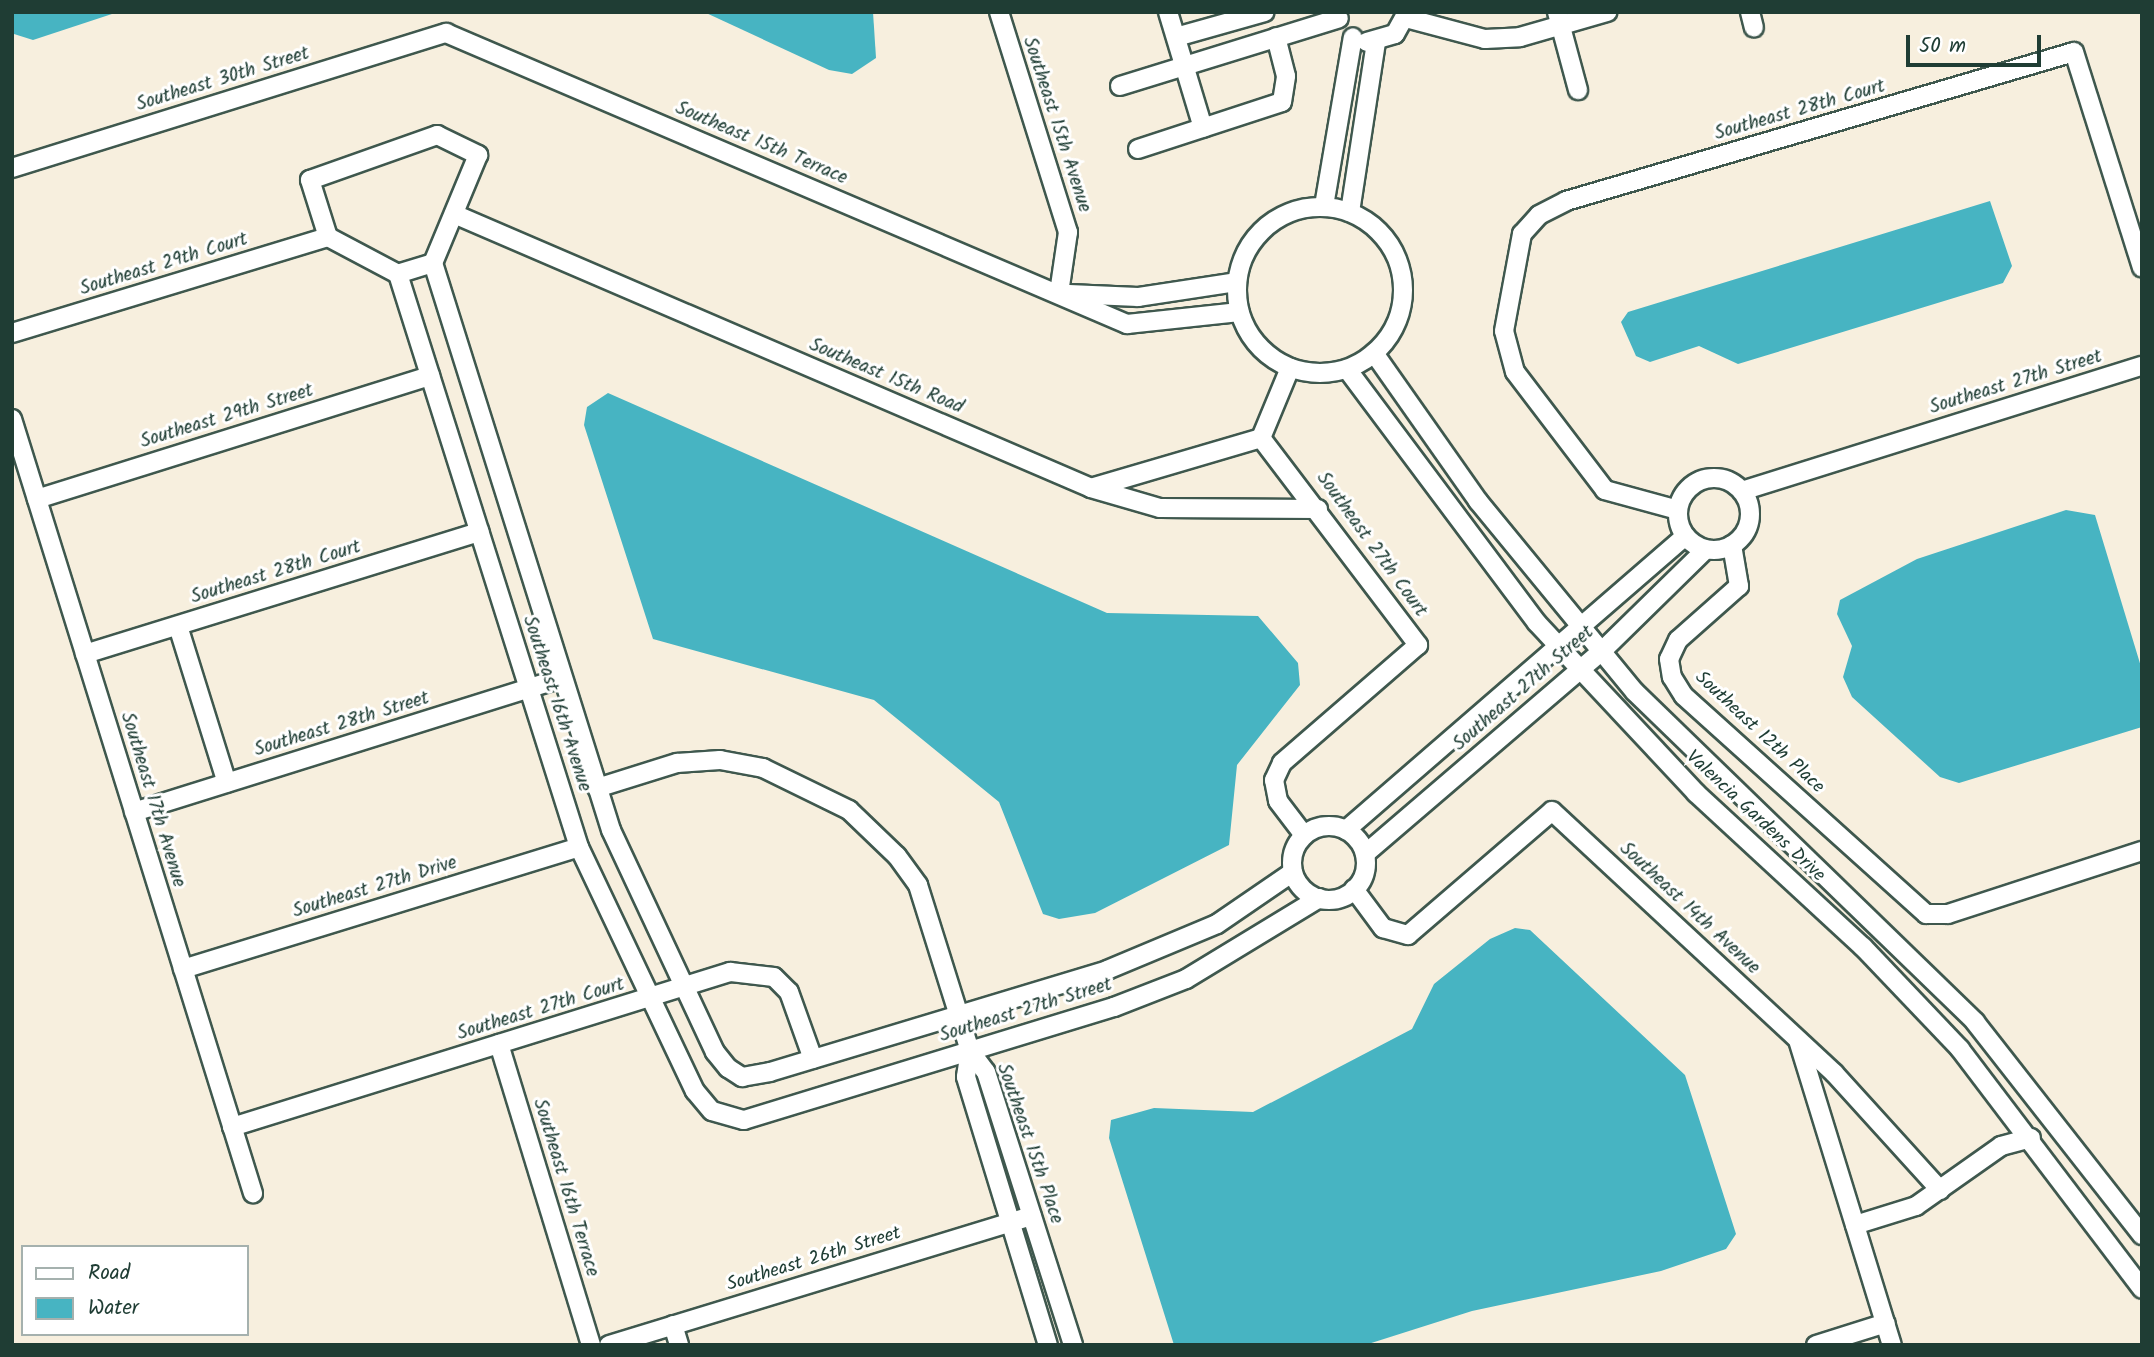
<!DOCTYPE html>
<html>
<head>
<meta charset="utf-8">
<style>
	body { margin:0 }
	#map { position:relative; width:2154px; height:1357px; overflow:hidden; background:#f7efde; font-family:Kalam,sans-serif }
	div>[style] { position:absolute }
	.water>* { inset:0; background:#47b4c2 }
	.roads { filter:drop-shadow(2px 0 #3f584e) drop-shadow(-2px 0 #3f584e) drop-shadow(0 2px #3f584e) drop-shadow(0 -2px #3f584e) }
	.minor>* { height:18px; margin:-9px; padding:0 9px; transform-origin:9px; border-radius:9px; background:#fff }
	.minor>.ring { margin:-9px; padding:0; box-sizing:content-box; background:none; border:18px solid #fff; border-radius:50% }
	span { translate:-50% -50%; white-space:nowrap; text-align:center; line-height:1.15; -webkit-text-stroke:6px #fff; paint-order:stroke }
	.street-label { font-size:19px; color:#1f3d34 }
	.frame { position:absolute; inset:0; border:14px solid #1f3d34; pointer-events:none }
	.legend { position:absolute; left:21px; top:1245px; width:228px; height:91px; box-sizing:border-box; background:#fff; border:2px solid #a5b1ae; margin:0; padding:9px 12px; list-style:none; font-size:21px; color:#1f3d34 }
	.legend li { display:flex; align-items:center; gap:14px; height:35px }
	.legend b { width:35px; border:2px solid #a5b1ae }
	.scale { position:absolute; left:1906px; top:35px; width:135px; height:32px; box-sizing:border-box; border:4px solid #1f3d34; border-top:0; padding-left:9px; font-size:21px; line-height:24px; white-space:nowrap; color:#1f3d34; -webkit-text-stroke:5px #fff; paint-order:stroke }
</style>
</head>
<body>
<div id="map">
	<div class="water">
		<i style="clip-path:polygon(12px 12px,118px 12px,33px 40px,14px 34px)"></i>
		<i style="clip-path:polygon(704px 12px,873px 12px,876px 58px,852px 74px,829px 70px)"></i>
		<i style="clip-path:polygon(1990px 201px,2012px 266px,2003px 283px,1738px 364px,1699px 346px,1650px 362px,1636px 356px,1621px 322px,1628px 312px)"></i>
		<i style="clip-path:polygon(608px 393px,1107px 613px,1258px 616px,1298px 663px,1300px 685px,1237px 765px,1229px 845px,1095px 913px,1059px 919px,1043px 914px,999px 802px,874px 700px,653px 639px,584px 425px,587px 407px)"></i>
		<i style="clip-path:polygon(2066px 510px,2095px 515px,2142px 670px,2142px 727px,1959px 783px,1940px 777px,1852px 697px,1843px 677px,1852px 646px,1837px 614px,1840px 600px,1917px 559px)"></i>
		<i style="clip-path:polygon(1515px 928px,1530px 930px,1685px 1075px,1736px 1234px,1726px 1249px,1661px 1271px,1472px 1311px,1365px 1345px,1174px 1345px,1109px 1138px,1111px 1120px,1154px 1108px,1253px 1112px,1412px 1029px,1434px 984px,1490px 939px)"></i>
	</div>
	<div class="roads">
		<div class="minor">
			<i style="left:999px;top:12px;width:231px;rotate:72.6deg"></i>
			<i style="left:1068px;top:232px;width:62px;rotate:98.4deg"></i>
			<i style="left:1168px;top:12px;width:121px;rotate:73.2deg"></i>
			<i style="left:1557px;top:12px;width:81px;rotate:74.9deg"></i>
			<i style="left:1750px;top:12px;width:16px;rotate:76deg"></i>
			<i style="left:1406px;top:18px;width:82px;rotate:14.9deg"></i>
			<i style="left:1485px;top:39px;width:35px;rotate:-3deg"></i>
			<i style="left:1520px;top:37px;width:91px;rotate:-16deg"></i>
			<i style="left:1176px;top:37px;width:92px;rotate:-15.7deg"></i>
			<i style="left:1367px;top:42px;width:29px;rotate:-16deg"></i>
			<i style="left:1395px;top:34px;width:25px;rotate:-61deg"></i>
			<i style="left:1120px;top:86px;width:229px;rotate:-17.2deg"></i>
			<i style="left:1138px;top:149px;width:151px;rotate:-18.1deg"></i>
			<i style="left:1282px;top:102px;width:26px;rotate:-81deg"></i>
			<i style="left:1286px;top:76px;width:40px;rotate:-104.4deg"></i>
			<i style="left:12px;top:168px;width:455px;rotate:-17.3deg"></i>
			<i style="left:446px;top:33px;width:741px;rotate:23.14deg"></i>
			<i style="left:1127px;top:324px;width:113px;rotate:-6.1deg"></i>
			<i style="left:1324px;top:206px;width:171px;rotate:-80.3deg"></i>
			<i class="ring" style="left:1237px;top:207px;width:148px;height:148px"></i>
			<i style="left:1350px;top:212px;width:171px;rotate:-81.3deg"></i>
			<i style="left:454px;top:214px;width:693px;rotate:23.27deg"></i>
			<i style="left:1091px;top:488px;width:72px;rotate:16.2deg"></i>
			<i style="left:1160px;top:508px;width:158px;rotate:0.4deg"></i>
			<i style="left:433px;top:263px;width:37px;rotate:163deg"></i>
			<i style="left:398px;top:274px;width:79px;rotate:-152.1deg"></i>
			<i style="left:328px;top:237px;width:60px;rotate:-107.5deg"></i>
			<i style="left:310px;top:180px;width:135px;rotate:-19.5deg"></i>
			<i style="left:437px;top:135px;width:46px;rotate:26deg"></i>
			<i style="left:478px;top:155px;width:117px;rotate:112.6deg"></i>
			<i style="left:433px;top:263px;width:594px;rotate:72.57deg"></i>
			<i style="left:611px;top:830px;width:245px;rotate:64.9deg"></i>
			<i style="left:715px;top:1052px;width:21px;rotate:51deg"></i>
			<i style="left:728px;top:1068px;width:17px;rotate:33deg"></i>
			<i style="left:742px;top:1077px;width:28px;rotate:-10deg"></i>
			<i style="left:770px;top:1072px;width:352px;rotate:-16.8deg"></i>
			<i style="left:1107px;top:970px;width:119px;rotate:-22.7deg"></i>
			<i style="left:1217px;top:924px;width:92px;rotate:-34.4deg"></i>
			<i style="left:398px;top:274px;width:601px;rotate:72.47deg"></i>
			<i style="left:579px;top:847px;width:270px;rotate:64.6deg"></i>
			<i style="left:695px;top:1091px;width:26px;rotate:50deg"></i>
			<i style="left:712px;top:1111px;width:33px;rotate:16deg"></i>
			<i style="left:744px;top:1120px;width:387px;rotate:-17deg"></i>
			<i style="left:1114px;top:1007px;width:77px;rotate:-21.3deg"></i>
			<i style="left:1186px;top:979px;width:156px;rotate:-31.3deg"></i>
			<i style="left:1069px;top:294px;width:69px;rotate:2.5deg"></i>
			<i style="left:1138px;top:297px;width:100px;rotate:-8.6deg"></i>
			<i style="left:12px;top:333px;width:330px;rotate:-16.9deg"></i>
			<i style="left:1374px;top:353px;width:181px;rotate:54.9deg"></i>
			<i style="left:1478px;top:501px;width:247px;rotate:50.6deg"></i>
			<i style="left:1635px;top:692px;width:474px;rotate:44.1deg"></i>
			<i style="left:1975px;top:1022px;width:271px;rotate:51.9deg"></i>
			<i style="left:1347px;top:369px;width:317px;rotate:53.2deg"></i>
			<i style="left:1537px;top:623px;width:233px;rotate:46.9deg"></i>
			<i style="left:1696px;top:793px;width:227px;rotate:42.7deg"></i>
			<i style="left:1863px;top:947px;width:141px;rotate:46.4deg"></i>
			<i style="left:1960px;top:1049px;width:301px;rotate:52.8deg"></i>
			<i style="left:12px;top:419px;width:811px;rotate:72.71deg"></i>
			<i style="left:1261px;top:438px;width:76px;rotate:-67.5deg"></i>
			<i class="ring" style="left:1678px;top:478px;width:54px;height:54px"></i>
			<i style="left:1091px;top:488px;width:177px;rotate:-16.4deg"></i>
			<i style="left:1261px;top:438px;width:260px;rotate:52.8deg"></i>
			<i style="left:1418px;top:645px;width:180px;rotate:139.1deg"></i>
			<i style="left:1282px;top:763px;width:19px;rotate:115deg"></i>
			<i style="left:1274px;top:780px;width:21px;rotate:79deg"></i>
			<i style="left:1278px;top:801px;width:43px;rotate:52.6deg"></i>
			<i style="left:1742px;top:491px;width:419px;rotate:-17.4deg"></i>
			<i style="left:37px;top:499px;width:412px;rotate:-17.4deg"></i>
			<i style="left:1678px;top:510px;width:76px;rotate:-164.7deg"></i>
			<i style="left:1605px;top:490px;width:148px;rotate:-127.3deg"></i>
			<i style="left:1515px;top:372px;width:42px;rotate:-105deg"></i>
			<i style="left:1504px;top:331px;width:99px;rotate:-79.5deg"></i>
			<i style="left:1522px;top:234px;width:25px;rotate:-48deg"></i>
			<i style="left:1539px;top:215px;width:30px;rotate:-27deg"></i>
			<i style="left:1566px;top:201px;width:529px;rotate:-16.35deg"></i>
			<i style="left:2074px;top:52px;width:226px;rotate:72.5deg"></i>
			<i style="left:1732px;top:545px;width:42px;rotate:80.3deg"></i>
			<i style="left:1739px;top:586px;width:81px;rotate:138.5deg"></i>
			<i style="left:1678px;top:640px;width:21px;rotate:115deg"></i>
			<i style="left:1669px;top:659px;width:18px;rotate:81deg"></i>
			<i style="left:1672px;top:677px;width:22px;rotate:58deg"></i>
			<i style="left:1684px;top:696px;width:326px;rotate:42deg"></i>
			<i style="left:1926px;top:914px;width:22px"></i>
			<i style="left:1948px;top:914px;width:204px;rotate:-18deg"></i>
			<i style="left:178px;top:626px;width:164px;rotate:72.7deg"></i>
			<i style="left:85px;top:654px;width:413px;rotate:-17.2deg"></i>
			<i style="left:597px;top:788px;width:84px;rotate:-17.4deg"></i>
			<i style="left:677px;top:763px;width:43px;rotate:-4deg"></i>
			<i style="left:720px;top:760px;width:44px;rotate:10.5deg"></i>
			<i style="left:763px;top:768px;width:96px;rotate:26deg"></i>
			<i style="left:849px;top:810px;width:66px;rotate:43.8deg"></i>
			<i style="left:897px;top:856px;width:36px;rotate:54deg"></i>
			<i style="left:918px;top:885px;width:174px;rotate:72.6deg"></i>
			<i style="left:970px;top:1051px;width:26px;rotate:53deg"></i>
			<i style="left:986px;top:1072px;width:287px;rotate:72.3deg"></i>
			<i style="left:134px;top:812px;width:448px;rotate:-17.4deg"></i>
			<i class="ring" style="left:1292px;top:826px;width:56px;height:56px"></i>
			<i style="left:1346px;top:830px;width:449px;rotate:-40.9deg"></i>
			<i style="left:1365px;top:854px;width:311px;rotate:-40.6deg"></i>
			<i style="left:1601px;top:652px;width:147px;rotate:-44.4deg"></i>
			<i style="left:1354px;top:889px;width:49px;rotate:53.4deg"></i>
			<i style="left:1383px;top:928px;width:26px;rotate:16deg"></i>
			<i style="left:1408px;top:935px;width:190px;rotate:-40.7deg"></i>
			<i style="left:1552px;top:811px;width:385px;rotate:42.9deg"></i>
			<i style="left:1834px;top:1073px;width:158px;rotate:47.8deg"></i>
			<i style="left:183px;top:969px;width:414px;rotate:-17.1deg"></i>
			<i style="left:1798px;top:1040px;width:319px;rotate:72.9deg"></i>
			<i style="left:499px;top:1044px;width:315px;rotate:73deg"></i>
			<i style="left:970px;top:1051px;width:26px;rotate:99deg"></i>
			<i style="left:966px;top:1077px;width:280px;rotate:73deg"></i>
			<i style="left:232px;top:1127px;width:522px;rotate:-17.29deg"></i>
			<i style="left:730px;top:972px;width:44px;rotate:6.5deg"></i>
			<i style="left:774px;top:977px;width:21px;rotate:45deg"></i>
			<i style="left:789px;top:992px;width:71px;rotate:70.3deg"></i>
			<i style="left:1855px;top:1225px;width:64px;rotate:-17.3deg"></i>
			<i style="left:1916px;top:1206px;width:104px;rotate:-35.2deg"></i>
			<i style="left:2001px;top:1146px;width:31px;rotate:-15deg"></i>
			<i style="left:673px;top:1325px;width:21px;rotate:73deg"></i>
			<i style="left:609px;top:1345px;width:442px;rotate:-17deg"></i>
			<i style="left:1816px;top:1345px;width:73px;rotate:-17.4deg"></i>
		</div>
	</div>
	<div class="street-label">
		<span style="left:223px;top:80px;rotate:-17deg">Southeast 30th Street</span>
		<span style="left:1800px;top:111px;rotate:-16deg">Southeast 28th Court</span>
		<span style="left:1056px;top:125px;rotate:72deg">Southeast 15th Avenue</span>
		<span style="left:761px;top:144px;rotate:23deg">Southeast 15th Terrace</span>
		<span style="left:164px;top:265px;rotate:-17deg">Southeast 29th Court</span>
		<span style="left:886px;top:377px;rotate:23deg">Southeast 15th Road</span>
		<span style="left:2016px;top:383px;rotate:-17deg">Southeast 27th Street</span>
		<span style="left:227px;top:417px;rotate:-17deg">Southeast 29th Street</span>
		<span style="left:1371px;top:545px;rotate:54deg">Southeast 27th Court</span>
		<span style="left:276px;top:573px;rotate:-17deg">Southeast 28th Court</span>
		<span style="left:1524px;top:689px;rotate:-41deg">Southeast 27th Street</span>
		<span style="left:556px;top:704px;rotate:72deg">Southeast 16th Avenue</span>
		<span style="left:342px;top:725px;rotate:-17deg">Southeast 28th Street</span>
		<span style="left:1759px;top:733px;rotate:43deg">Southeast 12th Place</span>
		<span style="left:152px;top:800px;rotate:73deg">Southeast 17th Avenue</span>
		<span style="left:1755px;top:817px;rotate:43deg">Valencia Gardens Drive</span>
		<span style="left:375px;top:888px;rotate:-17deg">Southeast 27th Drive</span>
		<span style="left:1689px;top:909px;rotate:43deg">Southeast 14th Avenue</span>
		<span style="left:541px;top:1010px;rotate:-17deg">Southeast 27th Court</span>
		<span style="left:1026px;top:1011px;rotate:-17deg">Southeast 27th Street</span>
		<span style="left:1029px;top:1144px;rotate:71deg">Southeast 15th Place</span>
		<span style="left:565px;top:1188px;rotate:73deg">Southeast 16th Terrace</span>
		<span style="left:814px;top:1260px;rotate:-17deg">Southeast 26th Street</span>
	</div>
	<div class="frame"></div>
	<ul class="legend">
	<li><b style="height:9px;background:#fff"></b>Road</li>
	<li><b style="height:19px;background:#47b4c2"></b>Water</li>
	</ul>
	<div class="scale">50 m</div>
</div>
</body>
</html>
